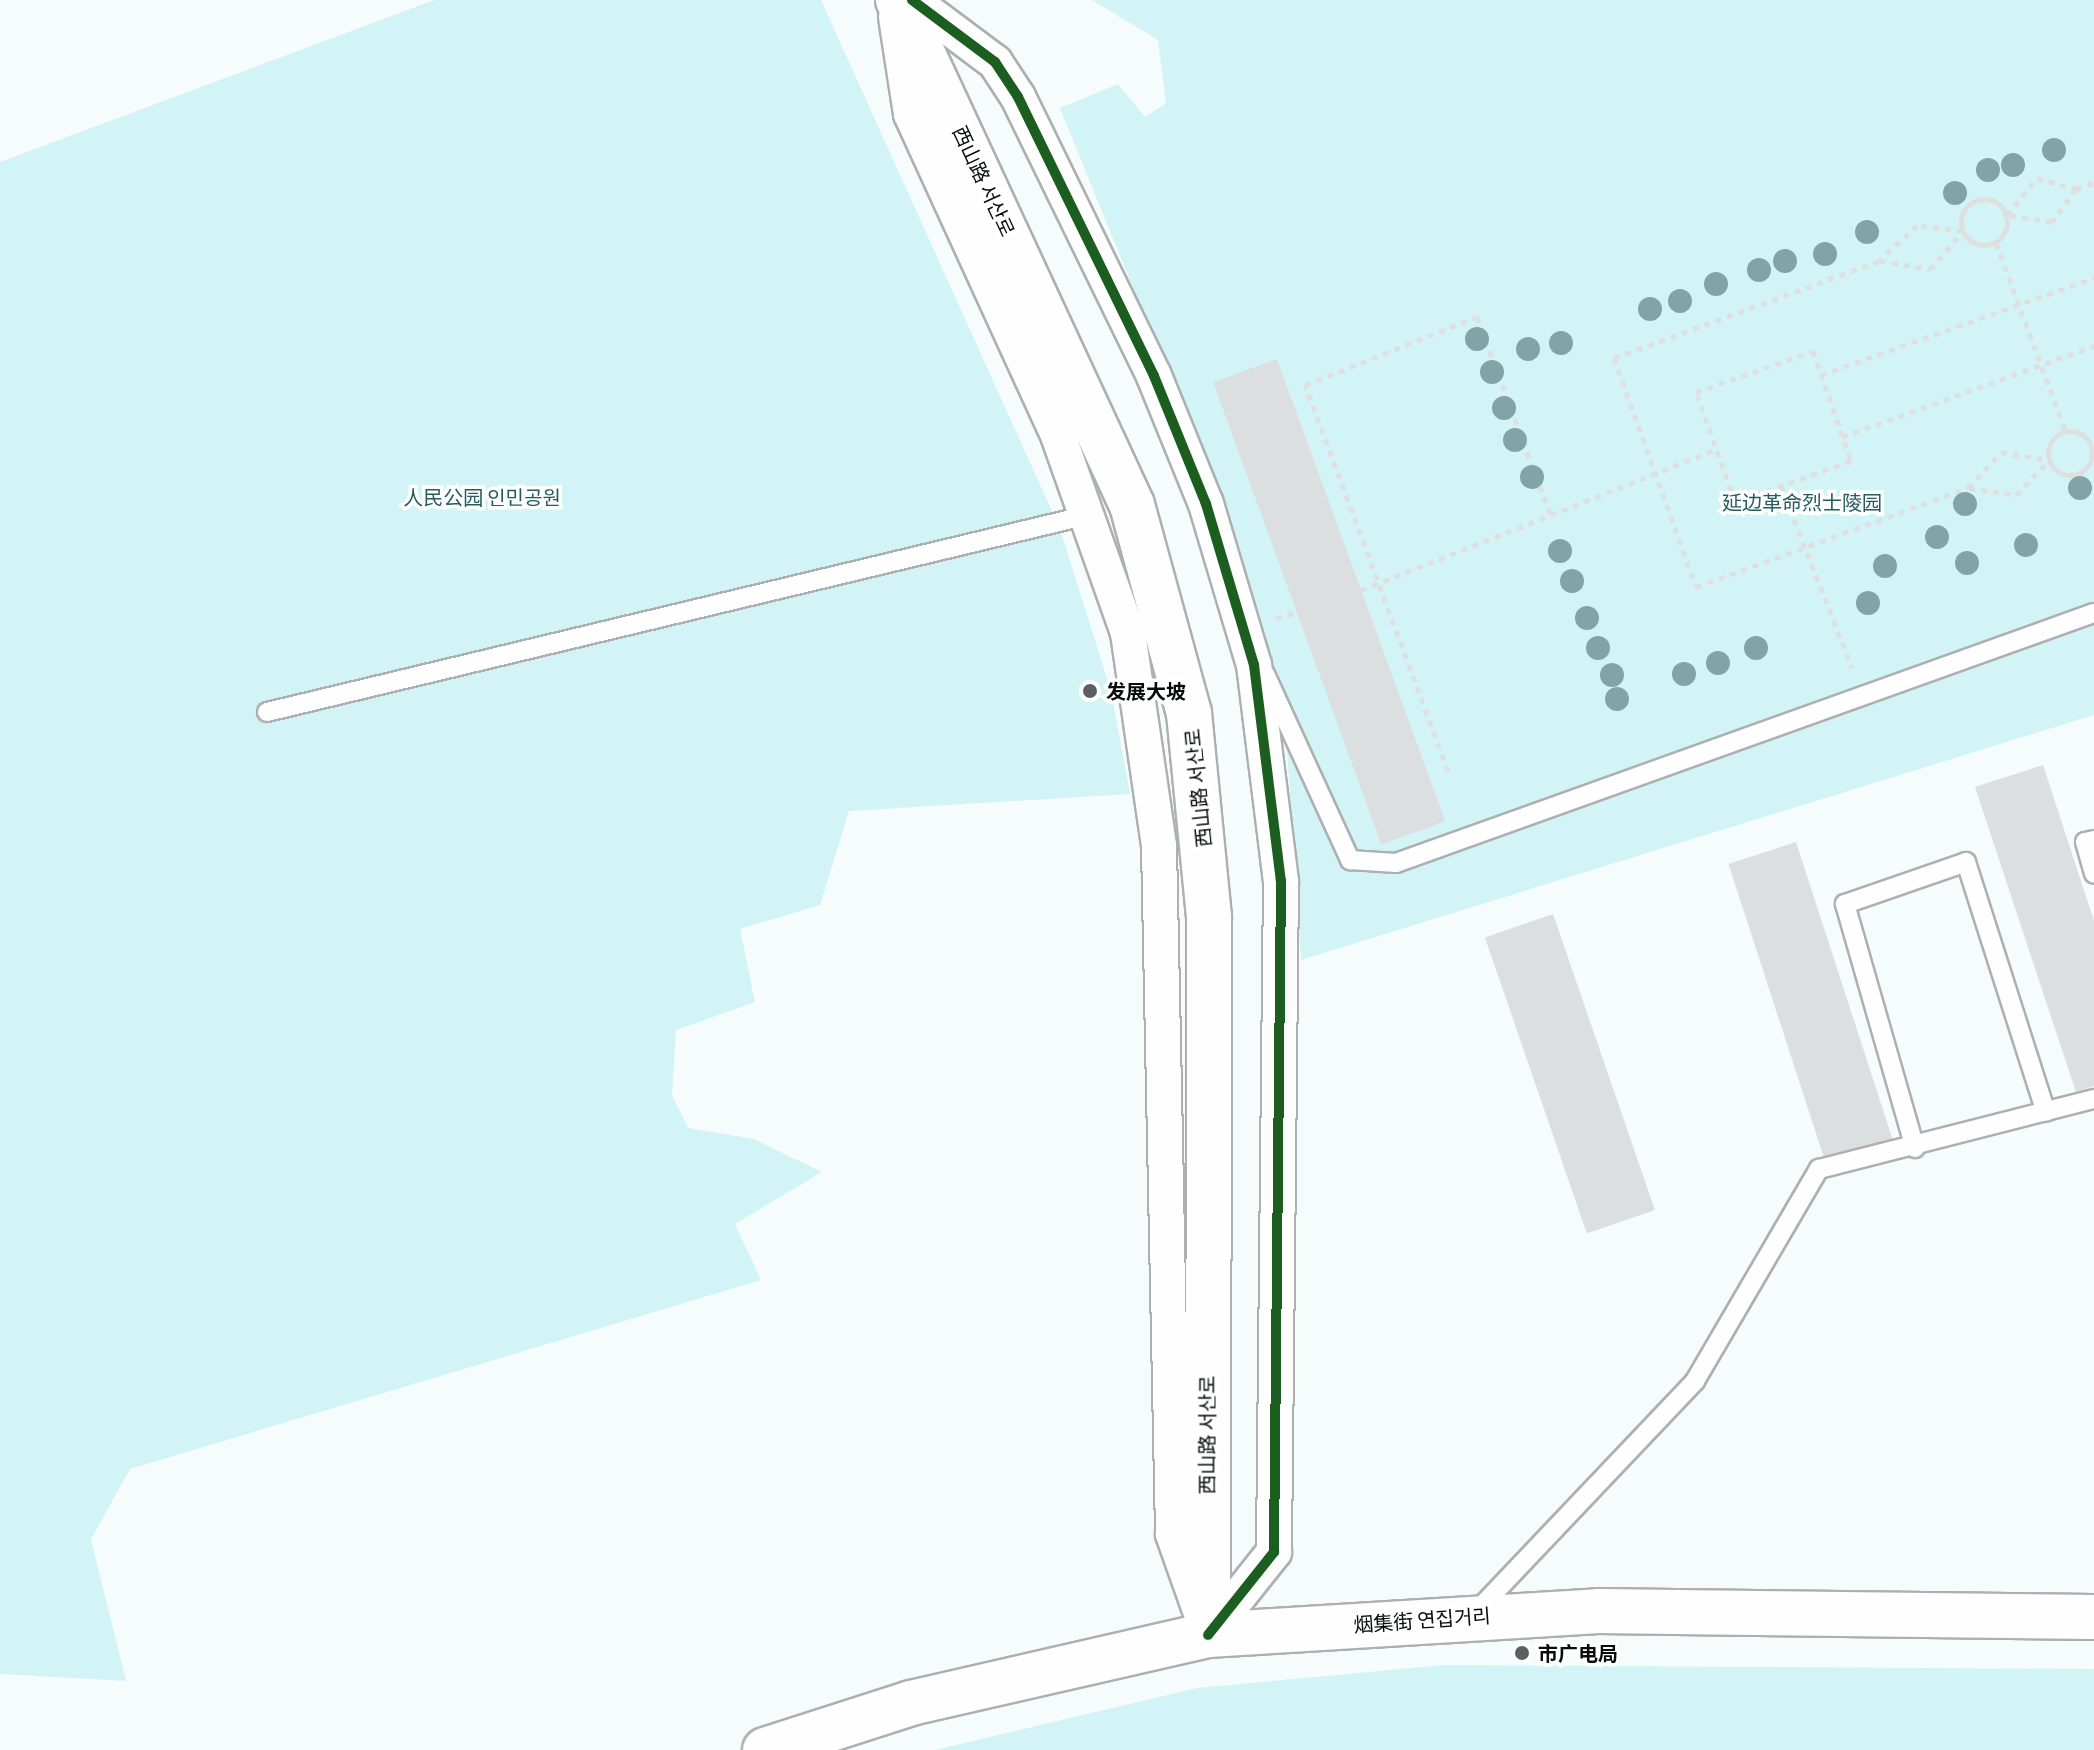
<!DOCTYPE html>
<html>
<head>
<meta charset="utf-8">
<style>
	body { margin:0 }
	#map { position:relative; width:2094px; height:1750px; overflow:hidden; background:#f6fbfb; font-family:Barlow,"Noto Sans SC","Noto Sans KR",sans-serif }
	div>[style] { position:absolute }
	.green>* { inset:0; background:#d3f4f6 }
	.building>* { inset:0; background:#dcdfdf; transform-origin:0 0 }
	.path>* { height:5px; margin-top:-2.5px; transform-origin:0; background:repeating-linear-gradient(90deg,#dedfdf 0 6px,transparent 0 12px) }
	.path>.ring { margin:-2.5px; padding:0; box-sizing:content-box; background:none; border:5px solid #dedfdf; border-radius:50% }
	.roads { filter:drop-shadow(2px 0 #adb0b0) drop-shadow(-2px 0 #adb0b0) drop-shadow(0 2px #adb0b0) drop-shadow(0 -2px #adb0b0) }
	.lane>* { height:18px; margin:-9px; padding:0 9px; transform-origin:9px; border-radius:9px; background:#fefefe }
	.street>* { height:34px; margin:-17px; padding:0 17px; transform-origin:17px; border-radius:17px; background:#fefefe }
	.secondary>* { height:44px; margin:-22px; padding:0 22px; transform-origin:22px; border-radius:22px; background:#fefefe }
	.cycleway>* { height:10px; margin:-5px; padding:0 5px; transform-origin:5px; border-radius:5px; background:#1b5e20 }
	.trees>* { width:24px; height:24px; margin:-12px; border-radius:50%; background:#83a4a6 }
	.dots>* { width:22px; height:22px; translate:-50% -50%; box-sizing:border-box; border:4px solid #fff; border-radius:50% }
	span { translate:-50% -50%; white-space:nowrap; text-align:center; line-height:1.15; -webkit-text-stroke:7px #fff; paint-order:stroke }
	.street-label { font-size:20px; color:#0a0c0c }
	.park-label { font-size:20px; color:#255c60 }
	.poi-label { font-size:20px; color:#0a0c0c; font-weight:700 }
	.left { translate:0 -50%; text-align:left }
</style>
</head>
<body>
<div id="map">
	<div class="green">
		<i style="clip-path:polygon(434px 0,821px 0,1060px 529px,1111px 691px,1130px 794px,849px 811px,820px 905px,740px 929px,755px 1002px,676px 1030px,672px 1095px,688px 1128px,754px 1139px,822px 1172px,735px 1224px,761px 1280px,130px 1469px,91px 1539px,126px 1681px,0 1674px,0 162px)"></i>
		<i style="clip-path:polygon(1092px 0,2094px 0,2094px 715px,1301px 960px,1287px 749px,1266px 662px,1163px 362px,1060px 108px,1118px 84px,1145px 117px,1166px 103px,1158px 40px)"></i>
		<i style="clip-path:polygon(1443px 1665px,2094px 1669px,2094px 1750px,935px 1750px,1197px 1688px)"></i>
	</div>
	<div class="building">
		<i style="left:1277px;top:359px;width:492px;height:68px;rotate:70deg"></i>
		<i style="clip-path:polygon(2043px 765px,2094px 921px,2094px 1086px,2076px 1092px,1975px 787px)"></i>
		<i style="left:1796px;top:842px;width:312px;height:71px;rotate:72deg"></i>
		<i style="left:1553px;top:914px;width:313px;height:72px;rotate:71deg"></i>
	</div>
	<div class="path">
		<i style="left:2076px;top:189px;width:41px;rotate:126deg"></i>
		<i style="left:2052px;top:222px;width:46px;rotate:-171.2deg"></i>
		<i style="left:2007px;top:215px;width:48px;rotate:-51deg"></i>
		<i style="left:2037px;top:178px;width:41px;rotate:15.8deg"></i>
		<i style="left:2076px;top:189px;width:19px;rotate:-18deg"></i>
		<i class="ring" style="left:1961px;top:199px;width:41px;height:41px"></i>
		<i style="left:1963px;top:231px;width:46px;rotate:-172.6deg"></i>
		<i style="left:1917px;top:225px;width:52px;rotate:136.5deg"></i>
		<i style="left:1879px;top:261px;width:282px;rotate:159.9deg"></i>
		<i style="left:1614px;top:358px;width:243px;rotate:70.3deg"></i>
		<i style="left:1696px;top:587px;width:289px;rotate:-20deg"></i>
		<i style="left:1968px;top:488px;width:49px;rotate:-47.5deg"></i>
		<i style="left:2001px;top:452px;width:49px;rotate:9.5deg"></i>
		<i style="left:1996px;top:243px;width:199px;rotate:69.7deg"></i>
		<i style="left:1880px;top:261px;width:51px;rotate:9.1deg"></i>
		<i style="left:1930px;top:269px;width:50px;rotate:-49deg"></i>
		<i style="left:1813px;top:351px;width:116px;rotate:70.9deg"></i>
		<i style="left:1851px;top:461px;width:123px;rotate:160.5deg"></i>
		<i style="left:1735px;top:502px;width:117px;rotate:-109.5deg"></i>
		<i style="left:1696px;top:392px;width:124px;rotate:-19.3deg"></i>
		<i style="left:1821px;top:375px;width:290px;rotate:-19.6deg"></i>
		<i class="ring" style="left:2048px;top:431px;width:39px;height:39px"></i>
		<i style="left:1842px;top:437px;width:268px;rotate:-19.9deg"></i>
		<i style="left:1781px;top:486px;width:195px;rotate:68.7deg"></i>
		<i style="left:1969px;top:488px;width:48px;rotate:8.5deg"></i>
		<i style="left:2016px;top:495px;width:48px;rotate:-46.7deg"></i>
		<i style="left:1361px;top:590px;width:383px;rotate:-21.6deg"></i>
		<i style="left:1276px;top:618px;width:22px;rotate:-16deg"></i>
		<i style="left:1448px;top:771px;width:412px;rotate:-110.3deg"></i>
		<i style="left:1305px;top:385px;width:185px;rotate:-21.6deg"></i>
		<i style="left:1477px;top:317px;width:212px;rotate:69.6deg"></i>
	</div>
	<div class="roads">
		<div class="lane">
			<i style="left:1265px;top:674px;width:205px;rotate:65.4deg"></i>
			<i style="left:1350px;top:860px;width:46px;rotate:3.7deg"></i>
			<i style="left:1396px;top:863px;width:741px;rotate:-19.71deg"></i>
			<i style="left:267px;top:712px;width:844px;rotate:-13.49deg"></i>
			<i style="left:2094px;top:840px;width:9px;rotate:167deg"></i>
			<i style="left:2085px;top:842px;width:33px;rotate:74deg"></i>
			<i style="left:1915px;top:1148px;width:254px;rotate:-106deg"></i>
			<i style="left:1845px;top:904px;width:128px;rotate:-19.1deg"></i>
			<i style="left:1966px;top:862px;width:262px;rotate:72.3deg"></i>
			<i style="left:1475px;top:1613px;width:320px;rotate:-46.5deg"></i>
			<i style="left:1695px;top:1381px;width:246px;rotate:-59.7deg"></i>
			<i style="left:1819px;top:1169px;width:284px;rotate:-14.3deg"></i>
		</div>
		<div class="street">
			<i style="left:912px;top:0;width:104px;rotate:36.8deg"></i>
			<i style="left:995px;top:62px;width:42px;rotate:56.7deg"></i>
			<i style="left:1018px;top:97px;width:310px;rotate:64deg"></i>
			<i style="left:1154px;top:376px;width:138px;rotate:67.9deg"></i>
			<i style="left:1206px;top:504px;width:168px;rotate:73.4deg"></i>
			<i style="left:1254px;top:665px;width:218px;rotate:82.9deg"></i>
			<i style="left:1281px;top:881px;width:671px;rotate:90.6deg"></i>
			<i style="left:1274px;top:1552px;width:106px;rotate:128.5deg"></i>
			<i style="left:896px;top:17px;width:98px;rotate:81.2deg"></i>
			<i style="left:911px;top:114px;width:356px;rotate:65.4deg"></i>
			<i style="left:1059px;top:438px;width:207px;rotate:70.5deg"></i>
			<i style="left:1128px;top:633px;width:215px;rotate:81.7deg"></i>
			<i style="left:1159px;top:846px;width:688px;rotate:88.83deg"></i>
			<i style="left:1173px;top:1534px;width:87px;rotate:70.5deg"></i>
		</div>
		<div class="secondary">
			<i style="left:898px;top:0;width:557px;rotate:65.14deg"></i>
			<i style="left:1132px;top:505px;width:216px;rotate:74.7deg"></i>
			<i style="left:1189px;top:713px;width:204px;rotate:84.4deg"></i>
			<i style="left:1209px;top:916px;width:719px;rotate:90.08deg"></i>
			<i style="left:765px;top:1750px;width:153px;rotate:-17.8deg"></i>
			<i style="left:911px;top:1703px;width:305px;rotate:-12.9deg"></i>
			<i style="left:1208px;top:1635px;width:391px;rotate:-3.5deg"></i>
			<i style="left:1598px;top:1611px;width:496px;rotate:0.7deg"></i>
		</div>
	</div>
	<div class="cycleway">
		<i style="left:912px;top:0;width:104px;rotate:36.8deg"></i>
		<i style="left:995px;top:62px;width:42px;rotate:56.7deg"></i>
		<i style="left:1018px;top:97px;width:310px;rotate:64deg"></i>
		<i style="left:1154px;top:376px;width:138px;rotate:67.9deg"></i>
		<i style="left:1206px;top:504px;width:168px;rotate:73.4deg"></i>
		<i style="left:1254px;top:665px;width:218px;rotate:82.9deg"></i>
		<i style="left:1281px;top:881px;width:671px;rotate:90.6deg"></i>
		<i style="left:1274px;top:1552px;width:106px;rotate:128.5deg"></i>
	</div>
	<div class="trees">
		<i style="left:2054px;top:150px"></i>
		<i style="left:2013px;top:165px"></i>
		<i style="left:1988px;top:170px"></i>
		<i style="left:1955px;top:193px"></i>
		<i style="left:1867px;top:232px"></i>
		<i style="left:1825px;top:254px"></i>
		<i style="left:1785px;top:261px"></i>
		<i style="left:1759px;top:270px"></i>
		<i style="left:1716px;top:284px"></i>
		<i style="left:1680px;top:301px"></i>
		<i style="left:1650px;top:309px"></i>
		<i style="left:1477px;top:339px"></i>
		<i style="left:1561px;top:343px"></i>
		<i style="left:1528px;top:349px"></i>
		<i style="left:1492px;top:372px"></i>
		<i style="left:1504px;top:408px"></i>
		<i style="left:1515px;top:440px"></i>
		<i style="left:1532px;top:477px"></i>
		<i style="left:2080px;top:488px"></i>
		<i style="left:1965px;top:504px"></i>
		<i style="left:1937px;top:537px"></i>
		<i style="left:2026px;top:545px"></i>
		<i style="left:1560px;top:551px"></i>
		<i style="left:1967px;top:563px"></i>
		<i style="left:1885px;top:566px"></i>
		<i style="left:1572px;top:581px"></i>
		<i style="left:1868px;top:603px"></i>
		<i style="left:1587px;top:618px"></i>
		<i style="left:1598px;top:648px"></i>
		<i style="left:1756px;top:648px"></i>
		<i style="left:1718px;top:663px"></i>
		<i style="left:1684px;top:674px"></i>
		<i style="left:1612px;top:675px"></i>
		<i style="left:1617px;top:699px"></i>
	</div>
	<div class="dots">
		<i style="left:1090px;top:691px;background:#5d6060"></i>
		<i style="left:1522px;top:1653px;background:#5d6060"></i>
	</div>
	<div class="street-label">
		<span style="left:984px;top:181px;rotate:65deg">西山路 서산로</span>
		<span style="left:1198px;top:788px;rotate:-96deg">西山路 서산로</span>
		<span style="left:1207px;top:1435px;rotate:-90deg">西山路 서산로</span>
		<span style="left:1422px;top:1620px;rotate:-4deg">烟集街 연집거리</span>
	</div>
	<div class="park-label">
		<span style="left:482px;top:497px">人民公园 인민공원</span>
		<span style="left:1802px;top:502px">延边革命烈士陵园</span>
	</div>
	<div class="poi-label">
		<span class="left" style="left:1106px;top:691px">发展大坡</span>
		<span class="left" style="left:1538px;top:1653px">市广电局</span>
	</div>
</div>
</body>
</html>
